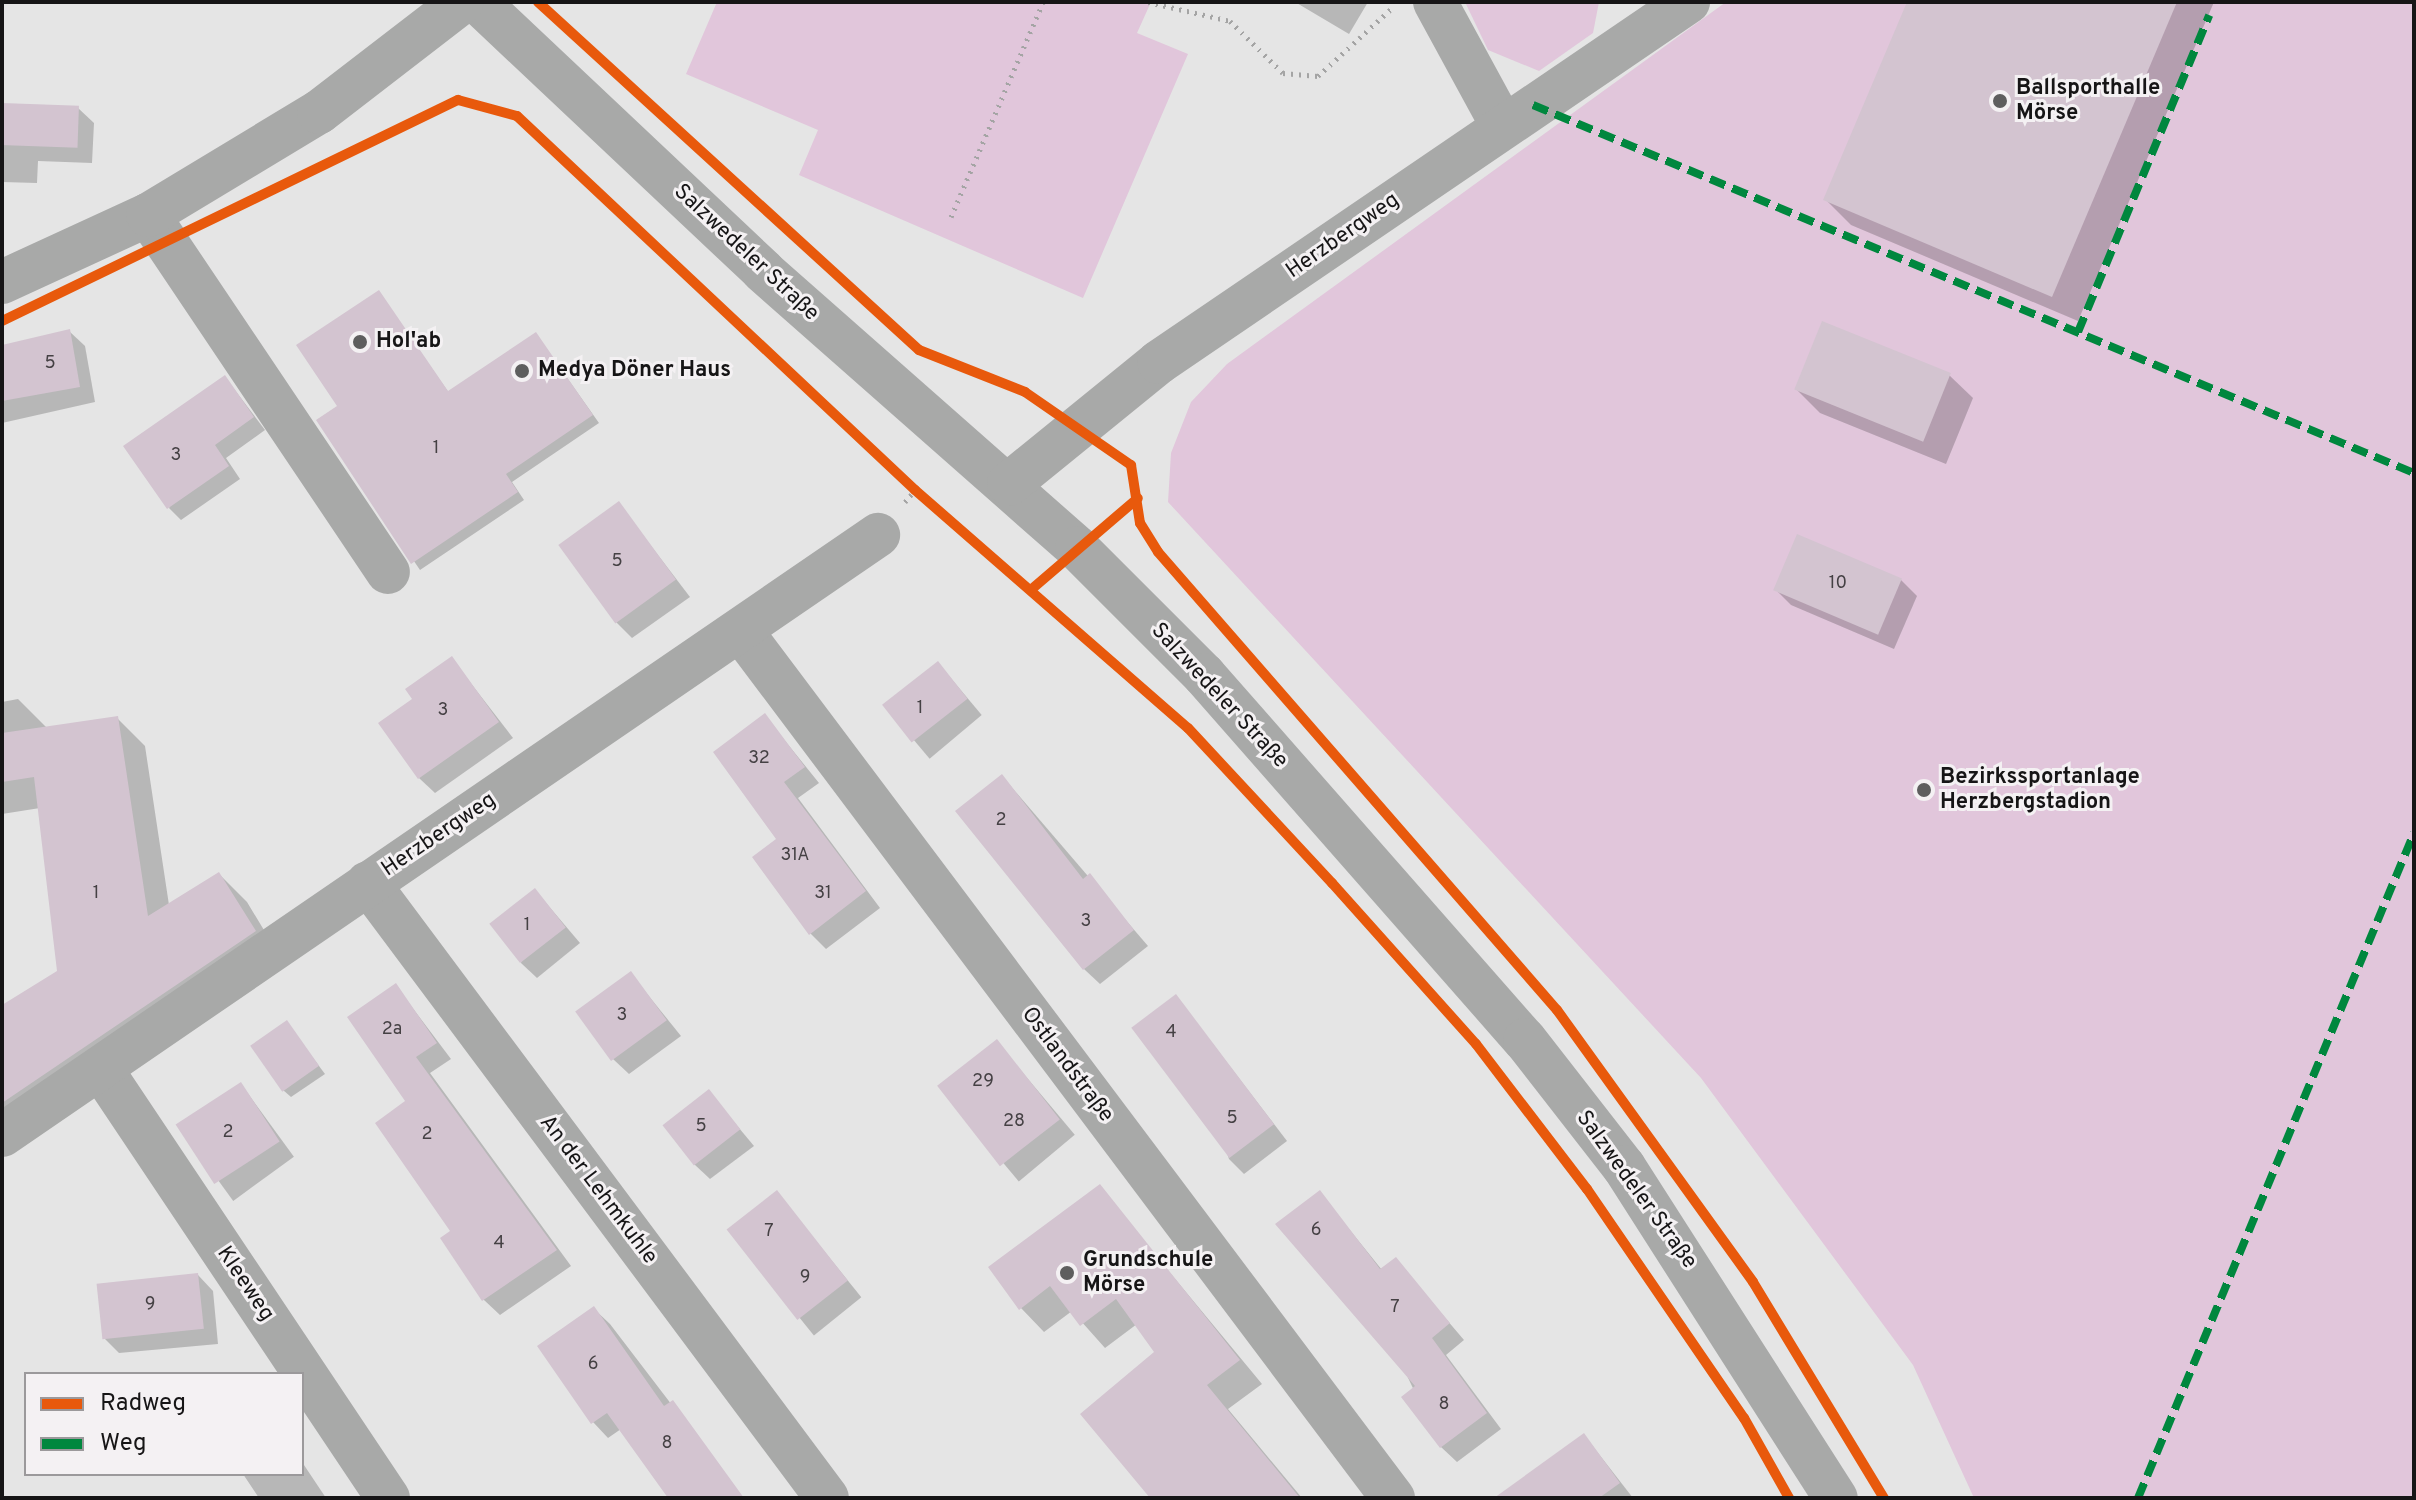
<!DOCTYPE html>
<html>
<head>
<meta charset="utf-8">
<style>
	body { margin:0 }
	#map { position:relative; width:2416px; height:1500px; overflow:hidden; background:#e5e5e5; font-family:Overpass,sans-serif }
	div>[style] { position:absolute }
	.green>* { inset:0; background:#e1c6db }
	.shadow>* { inset:0; background:#0003; transform-origin:0 0 }
	.building>* { inset:0; background:#d3c4d0; transform-origin:0 0 }
	.path>* { height:5px; margin-top:-2.5px; transform-origin:0; background:repeating-linear-gradient(90deg,#a4a4a4 0 2px,transparent 0 8px) }
	.minor>* { height:44px; margin:-22px; padding:0 22px; transform-origin:22px; border-radius:22px; background:#a8a9a8 }
	.quiet>* { height:8px; margin-top:-4px; transform-origin:0; background:repeating-linear-gradient(90deg,#00873e 0 16px,transparent 0 24px) }
	.cycleway>* { height:10px; margin:-5px; padding:0 5px; transform-origin:5px; border-radius:5px; background:#e8590c }
	.dots>* { width:22px; height:22px; translate:-50% -50%; box-sizing:border-box; border:4px solid #f4f1f3; border-radius:50% }
	span { translate:-50% -50%; white-space:nowrap; text-align:center; line-height:1.15; -webkit-text-stroke:6px #f4f1f3; paint-order:stroke }
	.number-label { font-size:18px; color:#454144 }
	.number-label span { -webkit-text-stroke-width:0 }
	.poi-label { font-size:22px; color:#161516; font-weight:700 }
	.left { translate:0 -50%; text-align:left }
	.street-label { font-size:22px; color:#161516 }
	.frame { position:absolute; inset:0; border:4px solid #161516; pointer-events:none }
	.legend { position:absolute; left:24px; top:1372px; width:280px; height:104px; box-sizing:border-box; background:#f4f1f3; border:2px solid #9b999b; margin:0; padding:10px 14px; list-style:none; font-size:24px; color:#161516 }
	.legend li { display:flex; align-items:center; gap:16px; height:40px }
	.legend b { width:40px; border:2px solid #9b999b }
</style>
</head>
<body>
<div id="map">
	<div class="green">
		<i style="clip-path:polygon(717px 2px,1151px 2px,1137px 33px,1188px 54px,1083px 298px,799px 175px,818px 130px,686px 74px)"></i>
		<i style="clip-path:polygon(1465px 2px,1599px 2px,1593px 33px,1539px 71px,1488px 50px)"></i>
		<i style="clip-path:polygon(1726px 2px,2414px 2px,2414px 1498px,1974px 1498px,1913px 1365px,1701px 1078px,1168px 502px,1171px 453px,1191px 402px,1227px 364px)"></i>
	</div>
	<div class="shadow">
		<i style="clip-path:polygon(1295px 2px,1368px 2px,1349px 34px)"></i>
		<i style="clip-path:polygon(1909px 2px,2214px 2px,2078px 321px,1851px 225px,1825px 199px)"></i>
		<i style="clip-path:polygon(2px 105px,78px 108px,94px 123px,92px 163px,38px 161px,37px 183px,2px 182px)"></i>
		<i style="clip-path:polygon(378px 292px,449px 393px,536px 334px,599px 423px,512px 482px,524px 500px,420px 570px,319px 421px,340px 407px)"></i>
		<i style="clip-path:polygon(69px 331px,85px 346px,95px 402px,2px 423px,2px 347px)"></i>
		<i style="clip-path:polygon(1949px 375px,1973px 398px,1946px 464px,1820px 413px,1796px 389px)"></i>
		<i style="clip-path:polygon(225px 377px,265px 430px,226px 458px,240px 479px,181px 520px,169px 508px)"></i>
		<i style="clip-path:polygon(619px 504px,690px 597px,632px 638px,616px 622px)"></i>
		<i style="clip-path:polygon(1901px 580px,1917px 596px,1894px 649px,1791px 605px,1775px 589px)"></i>
		<i style="clip-path:polygon(452px 659px,513px 738px,435px 793px,419px 778px,415px 700px)"></i>
		<i style="left:938px;top:663px;width:68px;height:68px;rotate:50deg"></i>
		<i style="clip-path:polygon(18px 699px,47px 728px,117px 718px,145px 746px,169px 905px,219px 874px,247px 902px,282px 960px,2px 1147px,2px 1007px,59px 972px,40px 808px,2px 814px,2px 702px)"></i>
		<i style="clip-path:polygon(765px 716px,819px 783px,798px 798px,880px 908px,826px 949px,810px 933px,779px 840px)"></i>
		<i style="clip-path:polygon(1002px 776px,1148px 946px,1100px 984px,1084px 969px)"></i>
		<i style="clip-path:polygon(535px 890px,580px 943px,537px 978px,521px 963px)"></i>
		<i style="clip-path:polygon(631px 974px,681px 1036px,629px 1074px,613px 1059px)"></i>
		<i style="clip-path:polygon(396px 986px,451px 1059px,430px 1073px,571px 1266px,500px 1315px,484px 1300px,453px 1232px,408px 1102px)"></i>
		<i style="clip-path:polygon(1176px 996px,1287px 1141px,1244px 1174px,1229px 1159px)"></i>
		<i style="clip-path:polygon(287px 1023px,325px 1074px,291px 1097px,283px 1090px)"></i>
		<i style="left:997px;top:1042px;width:121px;height:73px;rotate:50deg"></i>
		<i style="left:241px;top:1084px;width:90px;height:75px;rotate:54deg"></i>
		<i style="clip-path:polygon(709px 1092px,754px 1146px,710px 1179px,694px 1164px)"></i>
		<i style="clip-path:polygon(1099px 1187px,1262px 1384px,1228px 1409px,1302px 1498px,1153px 1498px,1157px 1352px,1137px 1324px,1105px 1348px,1072px 1311px,1044px 1332px,1021px 1308px)"></i>
		<i style="left:777px;top:1193px;width:134px;height:61px;rotate:51deg"></i>
		<i style="clip-path:polygon(1320px 1193px,1382px 1270px,1395px 1259px,1464px 1340px,1446px 1355px,1501px 1429px,1457px 1462px,1441px 1447px)"></i>
		<i style="clip-path:polygon(198px 1275px,213px 1291px,218px 1344px,119px 1353px,103px 1337px)"></i>
		<i style="clip-path:polygon(594px 1309px,610px 1324px,743px 1498px,670px 1498px,621px 1429px,608px 1438px,593px 1422px)"></i>
		<i style="clip-path:polygon(1584px 1435px,1633px 1498px,1497px 1498px)"></i>
		<i style="clip-path:polygon(302px 1462px,326px 1498px,259px 1498px,243px 1474px,302px 1474px)"></i>
	</div>
	<div class="building">
		<i style="clip-path:polygon(1907px 2px,2177px 2px,2052px 297px,1823px 200px)"></i>
		<i style="left:2px;top:103px;width:77px;height:42px;rotate:2deg"></i>
		<i style="clip-path:polygon(379px 290px,448px 391px,536px 332px,593px 415px,506px 474px,518px 492px,411px 564px,316px 420px,337px 406px,296px 345px)"></i>
		<i style="left:1822px;top:321px;width:139px;height:74px;rotate:22deg"></i>
		<i style="clip-path:polygon(70px 329px,80px 387px,2px 401px,2px 345px)"></i>
		<i style="clip-path:polygon(225px 375px,254px 417px,215px 445px,229px 466px,167px 509px,123px 446px)"></i>
		<i style="left:619px;top:501px;width:97px;height:75px;rotate:54deg"></i>
		<i style="left:1797px;top:534px;width:114px;height:61px;rotate:23deg"></i>
		<i style="clip-path:polygon(452px 656px,499px 722px,418px 779px,378px 723px,412px 699px,405px 689px)"></i>
		<i style="left:938px;top:661px;width:48px;height:71px;rotate:52deg"></i>
		<i style="clip-path:polygon(765px 713px,805px 767px,784px 782px,866px 891px,809px 935px,752px 857px,776px 839px,713px 752px)"></i>
		<i style="clip-path:polygon(118px 716px,148px 916px,219px 872px,256px 931px,2px 1103px,2px 1005px,57px 971px,34px 777px,2px 782px,2px 733px)"></i>
		<i style="clip-path:polygon(1002px 774px,1083px 879px,1090px 873px,1134px 930px,1083px 970px,955px 811px)"></i>
		<i style="left:535px;top:888px;width:50px;height:58px;rotate:52deg"></i>
		<i style="left:631px;top:971px;width:61px;height:69px;rotate:54deg"></i>
		<i style="clip-path:polygon(396px 983px,437px 1043px,416px 1057px,557px 1250px,482px 1301px,440px 1238px,450px 1231px,375px 1123px,405px 1101px,347px 1017px)"></i>
		<i style="left:1176px;top:994px;width:163px;height:56px;rotate:53deg"></i>
		<i style="left:287px;top:1020px;width:56px;height:45px;rotate:55deg"></i>
		<i style="left:997px;top:1039px;width:102px;height:76px;rotate:52deg"></i>
		<i style="left:241px;top:1082px;width:71px;height:78px;rotate:57deg"></i>
		<i style="left:709px;top:1089px;width:51px;height:59px;rotate:52deg"></i>
		<i style="clip-path:polygon(1100px 1184px,1240px 1360px,1207px 1385px,1300px 1498px,1150px 1498px,1080px 1414px,1154px 1352px,1116px 1299px,1080px 1326px,1050px 1286px,1019px 1310px,988px 1267px)"></i>
		<i style="left:777px;top:1190px;width:115px;height:64px;rotate:52deg"></i>
		<i style="clip-path:polygon(1320px 1190px,1380px 1269px,1396px 1257px,1450px 1323px,1432px 1338px,1487px 1413px,1440px 1448px,1401px 1397px,1415px 1386px,1275px 1224px)"></i>
		<i style="left:198px;top:1273px;width:56px;height:102px;rotate:84deg"></i>
		<i style="clip-path:polygon(594px 1306px,664px 1406px,673px 1400px,744px 1498px,668px 1498px,607px 1413px,591px 1424px,537px 1346px)"></i>
		<i style="clip-path:polygon(1584px 1433px,1620px 1483px,1599px 1498px,1494px 1498px)"></i>
	</div>
	<div class="path">
		<i style="left:1148px;top:2px;width:84px;rotate:13deg"></i>
		<i style="left:1230px;top:21px;width:74px;rotate:44.5deg"></i>
		<i style="left:1283px;top:73px;width:35px;rotate:5deg"></i>
		<i style="left:1318px;top:76px;width:100px;rotate:-42.6deg"></i>
		<i style="left:951px;top:217px;width:234px;rotate:-66.8deg"></i>
		<i style="left:905px;top:502px;width:16px;rotate:-50deg"></i>
	</div>
	<div class="minor">
		<i style="left:478px;top:2px;width:392px;rotate:43.3deg"></i>
		<i style="left:763px;top:271px;width:419px;rotate:41.4deg"></i>
		<i style="left:1077px;top:548px;width:180px;rotate:45deg"></i>
		<i style="left:1204px;top:675px;width:486px;rotate:48.7deg"></i>
		<i style="left:1525px;top:1040px;width:161px;rotate:52.1deg"></i>
		<i style="left:1624px;top:1167px;width:393px;rotate:57.4deg"></i>
		<i style="left:1435px;top:2px;width:140px;rotate:61.4deg"></i>
		<i style="left:148px;top:215px;width:430px;rotate:56.1deg"></i>
		<i style="left:2px;top:282px;width:161px;rotate:-24.7deg"></i>
		<i style="left:148px;top:215px;width:200px;rotate:-31.1deg"></i>
		<i style="left:319px;top:112px;width:180px;rotate:-37.6deg"></i>
		<i style="left:1009px;top:484px;width:193px;rotate:-39.1deg"></i>
		<i style="left:1159px;top:362px;width:640px;rotate:-34.24deg"></i>
		<i style="left:741px;top:631px;width:1085px;rotate:53.06deg"></i>
		<i style="left:368px;top:883px;width:767px;rotate:53.26deg"></i>
		<i style="left:101px;top:1069px;width:516px;rotate:56.22deg"></i>
		<i style="left:2px;top:1135px;width:1062px;rotate:-34.41deg"></i>
	</div>
	<div class="quiet">
		<i style="left:1533px;top:105px;width:955px;rotate:22.67deg"></i>
		<i style="left:2078px;top:332px;width:343px;rotate:-67.5deg"></i>
		<i style="left:2138px;top:1498px;width:720px;rotate:-67.46deg"></i>
	</div>
	<div class="cycleway">
		<i style="left:538px;top:2px;width:516px;rotate:42.41deg"></i>
		<i style="left:919px;top:350px;width:114px;rotate:21.6deg"></i>
		<i style="left:1025px;top:392px;width:129px;rotate:34.6deg"></i>
		<i style="left:1131px;top:465px;width:59px;rotate:81.2deg"></i>
		<i style="left:1140px;top:523px;width:34px;rotate:58deg"></i>
		<i style="left:1158px;top:552px;width:607px;rotate:48.94deg"></i>
		<i style="left:1557px;top:1010px;width:335px;rotate:54.2deg"></i>
		<i style="left:1753px;top:1282px;width:253px;rotate:58.8deg"></i>
		<i style="left:2px;top:321px;width:507px;rotate:-25.86deg"></i>
		<i style="left:458px;top:100px;width:61px;rotate:15.2deg"></i>
		<i style="left:517px;top:116px;width:546px;rotate:43.22deg"></i>
		<i style="left:915px;top:490px;width:362px;rotate:41.1deg"></i>
		<i style="left:1188px;top:728px;width:212px;rotate:47.1deg"></i>
		<i style="left:1332px;top:883px;width:216px;rotate:48.2deg"></i>
		<i style="left:1476px;top:1044px;width:183px;rotate:52.6deg"></i>
		<i style="left:1587px;top:1189px;width:278px;rotate:55.6deg"></i>
		<i style="left:1744px;top:1418px;width:92px;rotate:60.6deg"></i>
		<i style="left:1033px;top:588px;width:138px;rotate:-40.6deg"></i>
	</div>
	<div class="dots">
		<i style="left:2000px;top:101px;background:#5e5e5e"></i>
		<i style="left:360px;top:342px;background:#5e5e5e"></i>
		<i style="left:522px;top:371px;background:#5e5e5e"></i>
		<i style="left:1924px;top:790px;background:#5e5e5e"></i>
		<i style="left:1067px;top:1273px;background:#5e5e5e"></i>
	</div>
	<div class="number-label">
		<span style="left:50px;top:364px">5</span>
		<span style="left:436px;top:449px">1</span>
		<span style="left:176px;top:456px">3</span>
		<span style="left:617px;top:562px">5</span>
		<span style="left:1838px;top:584px">10</span>
		<span style="left:920px;top:709px">1</span>
		<span style="left:443px;top:711px">3</span>
		<span style="left:759px;top:759px">32</span>
		<span style="left:1001px;top:821px">2</span>
		<span style="left:795px;top:856px">31A</span>
		<span style="left:96px;top:894px">1</span>
		<span style="left:823px;top:894px">31</span>
		<span style="left:1086px;top:922px">3</span>
		<span style="left:527px;top:926px">1</span>
		<span style="left:622px;top:1016px">3</span>
		<span style="left:392px;top:1030px">2a</span>
		<span style="left:1171px;top:1033px">4</span>
		<span style="left:983px;top:1082px">29</span>
		<span style="left:1232px;top:1119px">5</span>
		<span style="left:1014px;top:1122px">28</span>
		<span style="left:701px;top:1127px">5</span>
		<span style="left:228px;top:1133px">2</span>
		<span style="left:427px;top:1135px">2</span>
		<span style="left:1316px;top:1231px">6</span>
		<span style="left:769px;top:1232px">7</span>
		<span style="left:499px;top:1244px">4</span>
		<span style="left:805px;top:1278px">9</span>
		<span style="left:150px;top:1305px">9</span>
		<span style="left:1395px;top:1308px">7</span>
		<span style="left:593px;top:1365px">6</span>
		<span style="left:1444px;top:1405px">8</span>
		<span style="left:667px;top:1444px">8</span>
	</div>
	<div class="poi-label">
		<span class="left" style="left:2016px;top:101px">Ballsporthalle<br>Mörse</span>
		<span class="left" style="left:376px;top:342px">Hol'ab</span>
		<span class="left" style="left:538px;top:371px">Medya Döner Haus</span>
		<span class="left" style="left:1940px;top:790px">Bezirkssportanlage<br>Herzbergstadion</span>
		<span class="left" style="left:1083px;top:1273px">Grundschule<br>Mörse</span>
	</div>
	<div class="street-label">
		<span style="left:1343px;top:236px;rotate:-35deg">Herzbergweg</span>
		<span style="left:746px;top:253px;rotate:43deg">Salzwedeler Straße</span>
		<span style="left:1219px;top:696px;rotate:47deg">Salzwedeler Straße</span>
		<span style="left:439px;top:835px;rotate:-34deg">Herzbergweg</span>
		<span style="left:1067px;top:1065px;rotate:53deg">Ostlandstraße</span>
		<span style="left:598px;top:1190px;rotate:53deg">An der Lehmkuhle</span>
		<span style="left:1636px;top:1190px;rotate:54deg">Salzwedeler Straße</span>
		<span style="left:245px;top:1284px;rotate:56deg">Kleeweg</span>
	</div>
	<div class="frame"></div>
	<ul class="legend">
	<li><b style="height:10px;background:#e8590c"></b>Radweg</li>
	<li><b style="height:10px;background:#00873e"></b>Weg</li>
	</ul>
</div>
</body>
</html>
